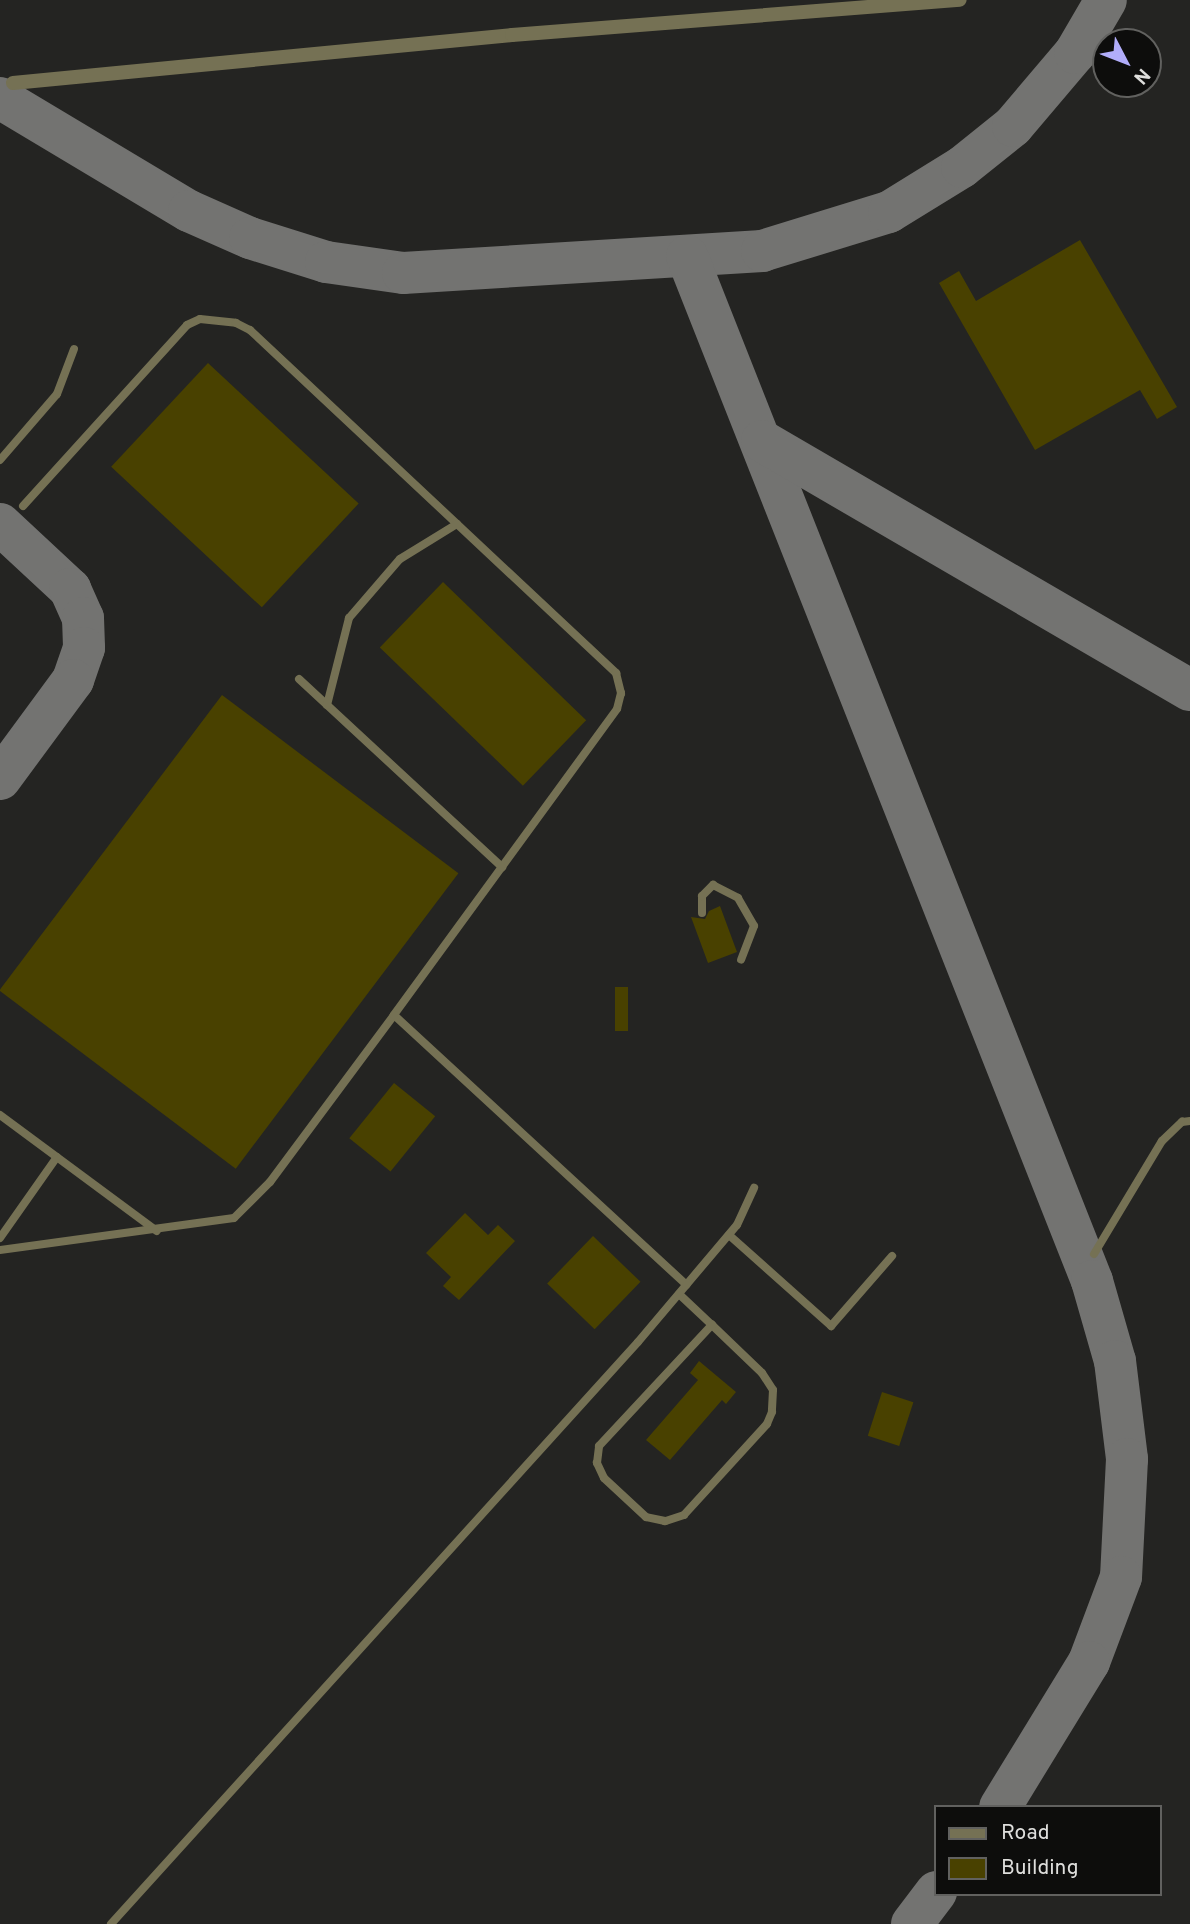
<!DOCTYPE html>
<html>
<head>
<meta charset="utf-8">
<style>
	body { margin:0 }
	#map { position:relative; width:1190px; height:1924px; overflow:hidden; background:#242422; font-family:Overpass,sans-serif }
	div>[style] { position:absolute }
	.taxiway>* { height:42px; margin:-21px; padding:0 21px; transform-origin:21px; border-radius:21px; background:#737371 }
	.building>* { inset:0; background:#494100; transform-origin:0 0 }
	.service>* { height:8px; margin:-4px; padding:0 4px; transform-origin:4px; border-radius:4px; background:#757154 }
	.minor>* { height:14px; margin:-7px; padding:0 7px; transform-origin:7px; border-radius:7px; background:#757154 }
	span { translate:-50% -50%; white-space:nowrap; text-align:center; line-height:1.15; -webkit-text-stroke:5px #0d0d0c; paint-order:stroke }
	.legend { position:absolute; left:934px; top:1805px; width:228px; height:91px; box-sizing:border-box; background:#0d0d0c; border:2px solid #61615f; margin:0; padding:9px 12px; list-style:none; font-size:21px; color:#dededc }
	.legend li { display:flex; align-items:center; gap:14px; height:35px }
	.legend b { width:35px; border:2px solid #61615f }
	.north { position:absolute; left:1092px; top:28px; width:70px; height:70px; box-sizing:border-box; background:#0d0d0c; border:2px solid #61615f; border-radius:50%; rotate:132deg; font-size:19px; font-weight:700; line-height:28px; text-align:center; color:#dededc }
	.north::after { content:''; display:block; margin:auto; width:24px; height:32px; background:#b1adfa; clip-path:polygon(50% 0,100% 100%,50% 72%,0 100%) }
</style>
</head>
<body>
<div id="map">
	<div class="taxiway">
		<i style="left:0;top:98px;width:220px;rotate:30.9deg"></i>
		<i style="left:189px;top:211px;width:67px;rotate:23.9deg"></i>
		<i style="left:250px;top:238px;width:80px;rotate:17.5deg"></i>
		<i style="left:326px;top:262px;width:78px;rotate:8.1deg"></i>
		<i style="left:403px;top:273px;width:360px;rotate:-3.5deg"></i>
		<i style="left:762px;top:251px;width:133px;rotate:-17.1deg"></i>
		<i style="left:889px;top:212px;width:86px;rotate:-31.7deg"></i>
		<i style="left:962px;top:167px;width:65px;rotate:-38.8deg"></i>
		<i style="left:1013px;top:126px;width:96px;rotate:-49.7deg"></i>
		<i style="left:1075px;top:53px;width:61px;rotate:-59.7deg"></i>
		<i style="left:687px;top:256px;width:1102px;rotate:68.44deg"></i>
		<i style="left:1092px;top:1281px;width:83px;rotate:74deg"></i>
		<i style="left:1115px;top:1361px;width:99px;rotate:83deg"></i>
		<i style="left:1127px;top:1459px;width:118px;rotate:92.9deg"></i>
		<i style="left:1121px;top:1577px;width:91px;rotate:110.6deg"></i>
		<i style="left:1089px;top:1662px;width:170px;rotate:121.5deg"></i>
		<i style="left:762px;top:441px;width:495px;rotate:30.2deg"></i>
		<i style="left:0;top:524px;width:96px;rotate:42.9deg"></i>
		<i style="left:70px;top:589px;width:32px;rotate:66deg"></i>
		<i style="left:83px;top:618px;width:30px;rotate:88deg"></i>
		<i style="left:84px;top:648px;width:34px;rotate:109deg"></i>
		<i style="left:73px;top:680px;width:123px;rotate:126.4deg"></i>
		<i style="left:912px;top:1924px;width:40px;rotate:-53deg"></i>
	</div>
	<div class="building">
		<i style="clip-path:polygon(1080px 240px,1177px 407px,1157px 419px,1140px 390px,1035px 450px,939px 283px,959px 271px,976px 301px)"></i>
		<i style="left:208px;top:363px;width:206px;height:142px;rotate:43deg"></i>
		<i style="left:443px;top:582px;width:199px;height:91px;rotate:44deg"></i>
		<i style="left:222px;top:695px;width:296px;height:370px;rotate:37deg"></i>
		<i style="clip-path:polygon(720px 906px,737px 952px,708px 963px,691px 917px,705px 919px,709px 911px)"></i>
		<i style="left:615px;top:987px;width:13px;height:44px"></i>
		<i style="left:394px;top:1083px;width:53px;height:71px;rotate:39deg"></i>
		<i style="clip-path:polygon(465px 1213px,488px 1235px,498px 1225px,515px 1241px,459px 1300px,443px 1286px,451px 1277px,426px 1253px)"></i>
		<i style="left:593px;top:1236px;width:66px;height:66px;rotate:44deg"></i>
		<i style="clip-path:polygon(699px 1361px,736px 1392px,726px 1404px,722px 1400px,670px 1460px,646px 1440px,698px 1380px,690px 1373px)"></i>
		<i style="left:882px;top:1392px;width:33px;height:46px;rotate:18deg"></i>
	</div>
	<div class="service">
		<i style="left:0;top:460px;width:87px;rotate:-49.2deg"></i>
		<i style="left:57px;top:394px;width:48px;rotate:-69.3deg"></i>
		<i style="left:23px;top:506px;width:244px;rotate:-47.8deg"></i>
		<i style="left:187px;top:325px;width:14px;rotate:-25deg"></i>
		<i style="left:200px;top:319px;width:36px;rotate:6deg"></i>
		<i style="left:236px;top:323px;width:16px;rotate:27deg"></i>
		<i style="left:250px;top:330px;width:502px;rotate:43.14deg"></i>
		<i style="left:616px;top:673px;width:21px;rotate:76deg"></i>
		<i style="left:621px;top:693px;width:16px;rotate:104deg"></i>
		<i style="left:617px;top:709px;width:379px;rotate:126.1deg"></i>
		<i style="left:299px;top:679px;width:277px;rotate:42.8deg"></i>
		<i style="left:327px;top:705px;width:90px;rotate:-75.8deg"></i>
		<i style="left:349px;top:618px;width:78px;rotate:-49.2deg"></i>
		<i style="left:400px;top:559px;width:67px;rotate:-31.6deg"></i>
		<i style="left:702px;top:913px;width:17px;rotate:-90deg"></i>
		<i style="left:702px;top:896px;width:16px;rotate:-45deg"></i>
		<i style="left:713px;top:885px;width:28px;rotate:27deg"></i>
		<i style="left:738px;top:898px;width:32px;rotate:60deg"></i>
		<i style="left:754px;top:926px;width:36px;rotate:111deg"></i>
		<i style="left:0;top:1115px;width:195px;rotate:36.5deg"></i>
		<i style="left:729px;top:1235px;width:137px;rotate:41.7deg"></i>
		<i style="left:831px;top:1326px;width:93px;rotate:-48.9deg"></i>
		<i style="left:0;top:1238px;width:99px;rotate:-54.9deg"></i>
		<i style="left:0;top:1250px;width:236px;rotate:-7.8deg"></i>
		<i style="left:234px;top:1218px;width:51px;rotate:-45deg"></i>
		<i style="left:270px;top:1182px;width:208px;rotate:-53.4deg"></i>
		<i style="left:394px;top:1015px;width:398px;rotate:42.7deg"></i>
		<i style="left:1094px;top:1254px;width:132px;rotate:-59deg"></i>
		<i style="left:1162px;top:1141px;width:28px;rotate:-44deg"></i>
		<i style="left:1182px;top:1122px;width:8px;rotate:-7deg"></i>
		<i style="left:679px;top:1294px;width:45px;rotate:43.2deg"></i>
		<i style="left:712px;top:1325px;width:69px;rotate:43.8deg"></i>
		<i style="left:762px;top:1373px;width:20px;rotate:57deg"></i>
		<i style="left:773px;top:1390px;width:22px;rotate:93deg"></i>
		<i style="left:772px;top:1412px;width:13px;rotate:113deg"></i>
		<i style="left:767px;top:1424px;width:123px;rotate:132.4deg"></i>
		<i style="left:684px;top:1515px;width:20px;rotate:162deg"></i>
		<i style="left:665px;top:1521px;width:19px;rotate:-168deg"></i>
		<i style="left:646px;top:1517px;width:57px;rotate:-137.1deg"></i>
		<i style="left:604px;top:1478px;width:17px;rotate:-115deg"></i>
		<i style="left:597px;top:1463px;width:17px;rotate:-83deg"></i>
		<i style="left:599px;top:1446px;width:166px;rotate:-47deg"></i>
		<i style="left:111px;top:1924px;width:785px;rotate:-47.84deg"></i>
		<i style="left:638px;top:1342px;width:153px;rotate:-49.8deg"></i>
		<i style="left:737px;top:1225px;width:41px;rotate:-65.3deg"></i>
	</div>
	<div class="minor">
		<i style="left:13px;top:83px;width:501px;rotate:-5.49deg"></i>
		<i style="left:512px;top:35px;width:449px;rotate:-4.5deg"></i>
	</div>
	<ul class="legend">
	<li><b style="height:9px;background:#757154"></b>Road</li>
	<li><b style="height:19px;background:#494100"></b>Building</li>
	</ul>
	<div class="north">N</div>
</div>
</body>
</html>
